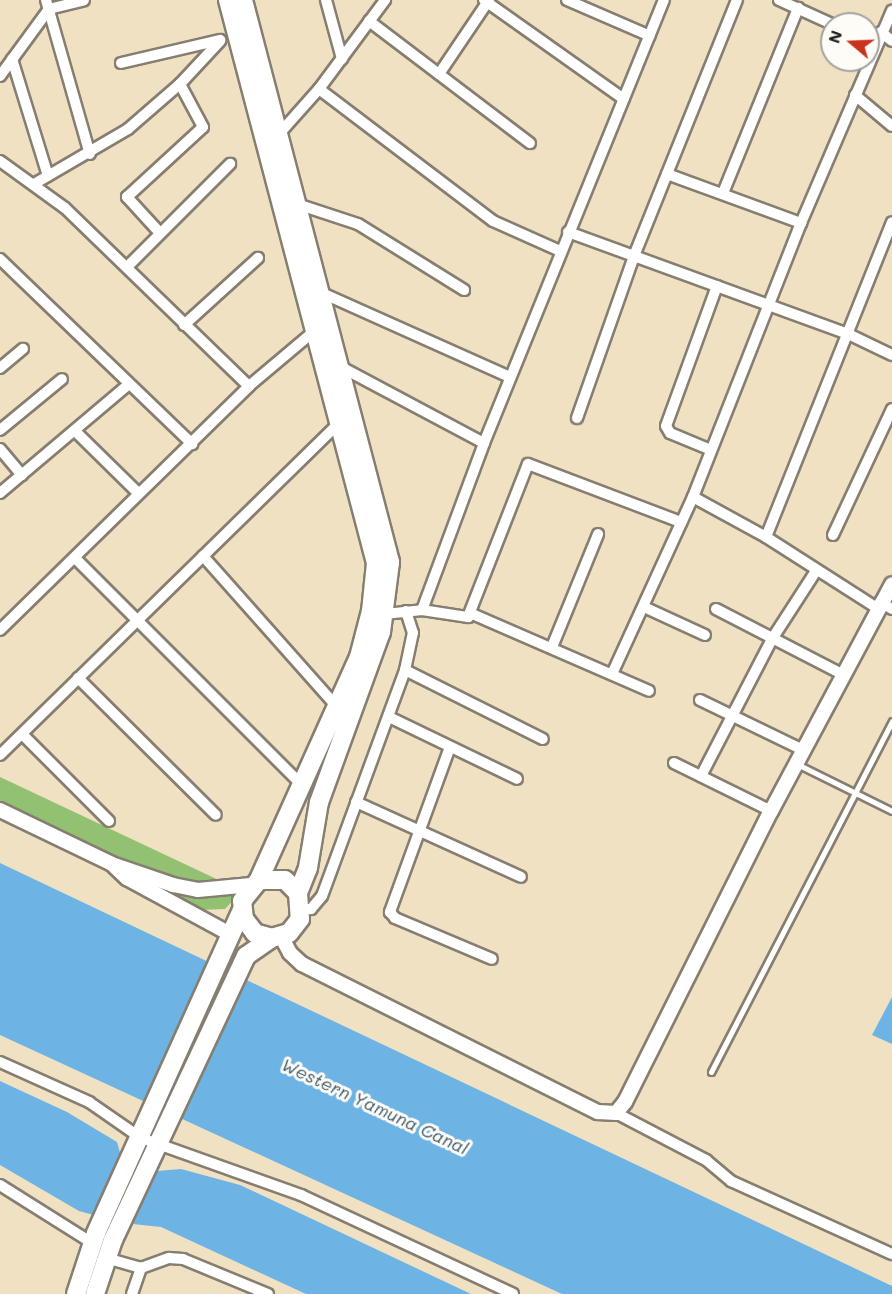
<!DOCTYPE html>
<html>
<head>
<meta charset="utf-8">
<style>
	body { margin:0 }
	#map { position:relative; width:892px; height:1294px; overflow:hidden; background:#f1e1c3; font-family:Mali,sans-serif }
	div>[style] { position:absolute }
	.green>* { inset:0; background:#92c271 }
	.water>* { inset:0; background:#6db4e4 }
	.roads { filter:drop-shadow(2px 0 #867e70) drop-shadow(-2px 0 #867e70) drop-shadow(0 2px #867e70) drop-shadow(0 -2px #867e70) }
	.service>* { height:5px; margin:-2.5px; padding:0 2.5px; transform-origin:2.5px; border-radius:2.5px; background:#fff }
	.minor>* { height:10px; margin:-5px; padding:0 5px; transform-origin:5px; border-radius:5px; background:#fff }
	.tertiary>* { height:14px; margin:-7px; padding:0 7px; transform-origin:7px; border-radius:7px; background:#fff }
	.trunk>* { height:18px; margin:-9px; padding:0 9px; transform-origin:9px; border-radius:9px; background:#fff }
	span { translate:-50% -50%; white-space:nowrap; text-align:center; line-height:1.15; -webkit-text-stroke:6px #fdfcf7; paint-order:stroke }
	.water-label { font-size:18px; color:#3c596c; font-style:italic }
	.north { position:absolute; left:820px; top:12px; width:60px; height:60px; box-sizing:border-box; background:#fdfcf7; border:2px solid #a3a29f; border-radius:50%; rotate:289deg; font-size:16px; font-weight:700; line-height:24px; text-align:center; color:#1c1c1c }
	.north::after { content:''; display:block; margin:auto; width:21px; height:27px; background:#c8321e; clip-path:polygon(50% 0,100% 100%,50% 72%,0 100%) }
</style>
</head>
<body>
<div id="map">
	<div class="green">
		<i style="clip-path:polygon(0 777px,242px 891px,225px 909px,199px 910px,0 817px)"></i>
	</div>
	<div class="water">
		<i style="clip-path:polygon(0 863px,892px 1286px,892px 1294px,562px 1294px,0 1035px)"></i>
		<i style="clip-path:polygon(892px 997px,892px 1044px,872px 1035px)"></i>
		<i style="clip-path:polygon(0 1081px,67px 1112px,117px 1142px,123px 1163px,145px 1172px,181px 1169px,240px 1185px,471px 1294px,306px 1294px,161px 1227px,123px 1223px,79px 1211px,0 1165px)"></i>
	</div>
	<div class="roads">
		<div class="service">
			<i style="left:797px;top:764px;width:106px;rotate:26.3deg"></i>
			<i style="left:711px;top:1072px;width:395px;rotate:-62.7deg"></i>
		</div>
		<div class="minor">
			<i style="left:46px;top:0;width:160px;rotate:74.1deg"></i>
			<i style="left:326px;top:0;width:61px;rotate:74.8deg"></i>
			<i style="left:484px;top:0;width:171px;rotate:35.3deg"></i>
			<i style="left:567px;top:0;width:90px;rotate:23.4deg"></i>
			<i style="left:779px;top:0;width:58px;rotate:24.4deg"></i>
			<i style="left:369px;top:21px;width:202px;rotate:37.2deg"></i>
			<i style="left:881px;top:32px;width:14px;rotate:39deg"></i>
			<i style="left:12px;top:59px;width:122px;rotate:72.9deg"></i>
			<i style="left:121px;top:63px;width:102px;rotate:-13.1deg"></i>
			<i style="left:439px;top:74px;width:89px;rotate:-56deg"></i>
			<i style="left:0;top:76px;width:83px;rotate:-53.8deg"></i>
			<i style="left:49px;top:9px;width:36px;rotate:-14deg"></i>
			<i style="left:319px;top:89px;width:218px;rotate:37.2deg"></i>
			<i style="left:493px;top:221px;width:73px;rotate:24.1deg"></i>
			<i style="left:855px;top:95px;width:48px;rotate:40deg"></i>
			<i style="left:279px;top:134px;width:60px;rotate:-48.4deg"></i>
			<i style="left:319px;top:89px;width:111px;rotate:-53.4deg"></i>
			<i style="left:0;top:161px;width:80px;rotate:35.9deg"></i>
			<i style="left:65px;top:208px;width:256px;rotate:44.1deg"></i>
			<i style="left:667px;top:174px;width:143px;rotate:20.1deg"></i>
			<i style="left:34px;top:184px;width:109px;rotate:-30.3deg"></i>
			<i style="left:128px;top:129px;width:69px;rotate:-40.9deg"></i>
			<i style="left:180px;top:84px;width:59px;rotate:-47.1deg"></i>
			<i style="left:723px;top:193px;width:200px;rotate:-67.9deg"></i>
			<i style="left:297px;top:204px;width:64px;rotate:18.2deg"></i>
			<i style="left:358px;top:224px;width:125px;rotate:31.9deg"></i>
			<i style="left:568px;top:232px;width:296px;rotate:20deg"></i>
			<i style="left:846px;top:333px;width:51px;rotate:25.6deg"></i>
			<i style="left:160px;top:233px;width:49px;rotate:-132.5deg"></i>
			<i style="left:127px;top:197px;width:103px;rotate:-42.6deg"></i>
			<i style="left:203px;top:127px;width:49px;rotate:-118.1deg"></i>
			<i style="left:0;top:259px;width:267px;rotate:43.9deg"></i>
			<i style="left:127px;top:267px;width:146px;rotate:-45deg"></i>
			<i style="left:322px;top:293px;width:206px;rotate:24.1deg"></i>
			<i style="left:184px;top:325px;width:100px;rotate:-42.2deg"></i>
			<i style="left:341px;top:367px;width:162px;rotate:28deg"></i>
			<i style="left:0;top:368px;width:30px;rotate:-40deg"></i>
			<i style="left:577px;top:418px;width:172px;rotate:-70.6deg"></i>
			<i style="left:634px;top:256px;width:276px;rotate:-68.1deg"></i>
			<i style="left:0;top:430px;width:80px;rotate:-39.4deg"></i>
			<i style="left:75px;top:431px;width:88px;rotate:44.5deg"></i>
			<i style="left:0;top:449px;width:34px;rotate:50deg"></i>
			<i style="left:711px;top:450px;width:44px;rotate:-157.5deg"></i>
			<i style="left:670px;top:433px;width:8px;rotate:-120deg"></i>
			<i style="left:666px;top:426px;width:149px;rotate:-70deg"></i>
			<i style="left:0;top:493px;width:167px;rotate:-40.2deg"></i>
			<i style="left:693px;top:497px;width:83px;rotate:28.7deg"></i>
			<i style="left:766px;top:537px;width:132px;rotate:32.6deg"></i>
			<i style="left:833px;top:535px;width:139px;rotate:-64.9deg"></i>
			<i style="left:766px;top:537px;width:339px;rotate:-68.2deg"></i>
			<i style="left:203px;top:556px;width:203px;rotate:48.4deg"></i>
			<i style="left:75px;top:558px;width:322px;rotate:45deg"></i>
			<i style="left:880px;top:602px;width:14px;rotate:30deg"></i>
			<i style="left:644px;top:607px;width:67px;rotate:24.7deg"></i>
			<i style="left:716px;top:609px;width:142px;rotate:27.3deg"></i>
			<i style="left:422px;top:610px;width:178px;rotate:-69.6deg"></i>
			<i style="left:484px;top:443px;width:478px;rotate:-67.9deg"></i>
			<i style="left:470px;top:613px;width:195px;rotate:23.5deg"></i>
			<i style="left:385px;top:614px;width:37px;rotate:-6deg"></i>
			<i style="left:422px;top:610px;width:47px;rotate:8.7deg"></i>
			<i style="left:468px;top:617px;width:164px;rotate:-68.6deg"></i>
			<i style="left:528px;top:464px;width:164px;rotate:20.8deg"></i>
			<i style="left:0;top:630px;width:349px;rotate:-44.4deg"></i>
			<i style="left:249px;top:386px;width:92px;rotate:-40.1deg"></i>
			<i style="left:552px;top:647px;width:122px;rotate:-67.8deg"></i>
			<i style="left:405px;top:670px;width:154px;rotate:26.6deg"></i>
			<i style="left:612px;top:674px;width:195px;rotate:-65.4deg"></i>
			<i style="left:693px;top:497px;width:295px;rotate:-68.5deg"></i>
			<i style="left:801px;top:223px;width:231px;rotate:-66.8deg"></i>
			<i style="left:78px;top:678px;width:194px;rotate:44.8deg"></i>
			<i style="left:700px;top:700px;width:114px;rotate:25.9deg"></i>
			<i style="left:389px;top:717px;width:142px;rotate:25.8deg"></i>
			<i style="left:22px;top:734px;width:123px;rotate:45deg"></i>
			<i style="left:450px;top:747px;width:176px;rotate:110deg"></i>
			<i style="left:390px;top:912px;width:8px;rotate:50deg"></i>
			<i style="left:395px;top:918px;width:105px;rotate:22.9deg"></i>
			<i style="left:0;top:755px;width:477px;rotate:-44.4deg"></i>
			<i style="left:674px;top:763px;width:108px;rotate:26.3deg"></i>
			<i style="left:701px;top:776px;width:154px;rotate:-62.6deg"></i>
			<i style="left:772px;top:639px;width:81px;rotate:-57.1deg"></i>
			<i style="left:356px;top:802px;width:181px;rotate:24.4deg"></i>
			<i style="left:302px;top:910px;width:9px;rotate:-6deg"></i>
			<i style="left:311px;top:909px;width:17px;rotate:-50deg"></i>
			<i style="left:322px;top:896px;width:241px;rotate:-69.8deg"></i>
			<i style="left:405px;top:670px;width:38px;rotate:-78deg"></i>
			<i style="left:413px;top:633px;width:23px;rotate:-108deg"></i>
			<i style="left:0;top:1062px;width:98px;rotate:24.2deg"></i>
			<i style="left:89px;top:1102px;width:63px;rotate:34.7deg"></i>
			<i style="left:141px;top:1138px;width:170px;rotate:19.6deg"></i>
			<i style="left:301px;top:1195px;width:234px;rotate:25deg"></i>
			<i style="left:616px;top:1113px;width:102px;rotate:27.6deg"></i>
			<i style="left:706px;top:1160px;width:33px;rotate:40deg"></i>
			<i style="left:731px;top:1181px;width:177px;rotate:24.4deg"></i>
			<i style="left:0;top:1185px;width:109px;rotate:32.2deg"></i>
			<i style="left:106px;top:1258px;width:36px;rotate:16deg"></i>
			<i style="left:141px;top:1268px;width:30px;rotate:-20deg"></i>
			<i style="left:169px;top:1258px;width:14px;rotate:4deg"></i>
			<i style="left:183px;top:1259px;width:92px;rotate:22.4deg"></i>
			<i style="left:132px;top:1294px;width:28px;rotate:-71deg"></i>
		</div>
		<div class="tertiary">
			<i style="left:0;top:810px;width:124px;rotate:25.7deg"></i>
			<i style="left:112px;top:864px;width:65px;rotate:19deg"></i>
			<i style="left:173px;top:885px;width:25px;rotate:11deg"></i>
			<i style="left:198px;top:890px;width:53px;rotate:-5.4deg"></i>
			<i style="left:114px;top:866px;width:18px;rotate:43deg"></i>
			<i style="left:127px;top:878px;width:119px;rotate:28.5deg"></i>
			<i style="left:281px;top:936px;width:19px;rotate:62deg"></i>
			<i style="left:290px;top:953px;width:16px;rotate:43deg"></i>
			<i style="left:302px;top:964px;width:331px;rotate:26.6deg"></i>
			<i style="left:598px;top:1112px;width:18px;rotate:3deg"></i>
			<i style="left:616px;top:1113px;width:14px;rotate:-51deg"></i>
			<i style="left:625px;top:1102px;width:326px;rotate:-63.4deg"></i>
			<i style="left:771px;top:811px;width:257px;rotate:-61.9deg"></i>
		</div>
		<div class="trunk">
			<i style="left:228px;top:0;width:582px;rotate:75.27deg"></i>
			<i style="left:376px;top:563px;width:48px;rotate:95.9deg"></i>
			<i style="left:371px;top:611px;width:48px;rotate:104.6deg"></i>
			<i style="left:359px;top:657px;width:244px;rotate:114.2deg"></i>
			<i style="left:243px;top:0;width:581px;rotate:75.34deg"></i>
			<i style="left:390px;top:562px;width:71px;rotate:97.3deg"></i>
			<i style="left:381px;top:632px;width:181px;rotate:110deg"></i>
			<i style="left:319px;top:802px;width:67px;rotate:99.5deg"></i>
			<i style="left:308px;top:868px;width:27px;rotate:112deg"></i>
			<i style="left:298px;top:893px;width:26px;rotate:86deg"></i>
			<i style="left:300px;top:919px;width:18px;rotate:128deg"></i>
			<i style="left:289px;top:933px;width:18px;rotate:164deg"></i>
			<i style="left:272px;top:938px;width:18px;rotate:-164deg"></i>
			<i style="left:255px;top:933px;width:18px;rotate:-128deg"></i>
			<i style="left:244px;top:919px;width:18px;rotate:-96deg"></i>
			<i style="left:242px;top:901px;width:27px;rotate:-51deg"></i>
			<i style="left:259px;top:880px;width:26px"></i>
			<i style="left:285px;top:880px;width:18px;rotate:45deg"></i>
			<i style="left:76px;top:1294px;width:64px;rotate:-71.8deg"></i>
			<i style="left:96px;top:1233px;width:354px;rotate:-65.7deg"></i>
			<i style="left:95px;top:1294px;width:57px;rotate:-71.6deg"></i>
			<i style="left:113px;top:1240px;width:314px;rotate:-64.9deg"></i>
			<i style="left:246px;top:956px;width:32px;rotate:-35deg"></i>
		</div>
	</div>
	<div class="water-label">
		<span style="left:375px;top:1106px;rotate:25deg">Western Yamuna Canal</span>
	</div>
	<div class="north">N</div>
</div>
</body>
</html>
